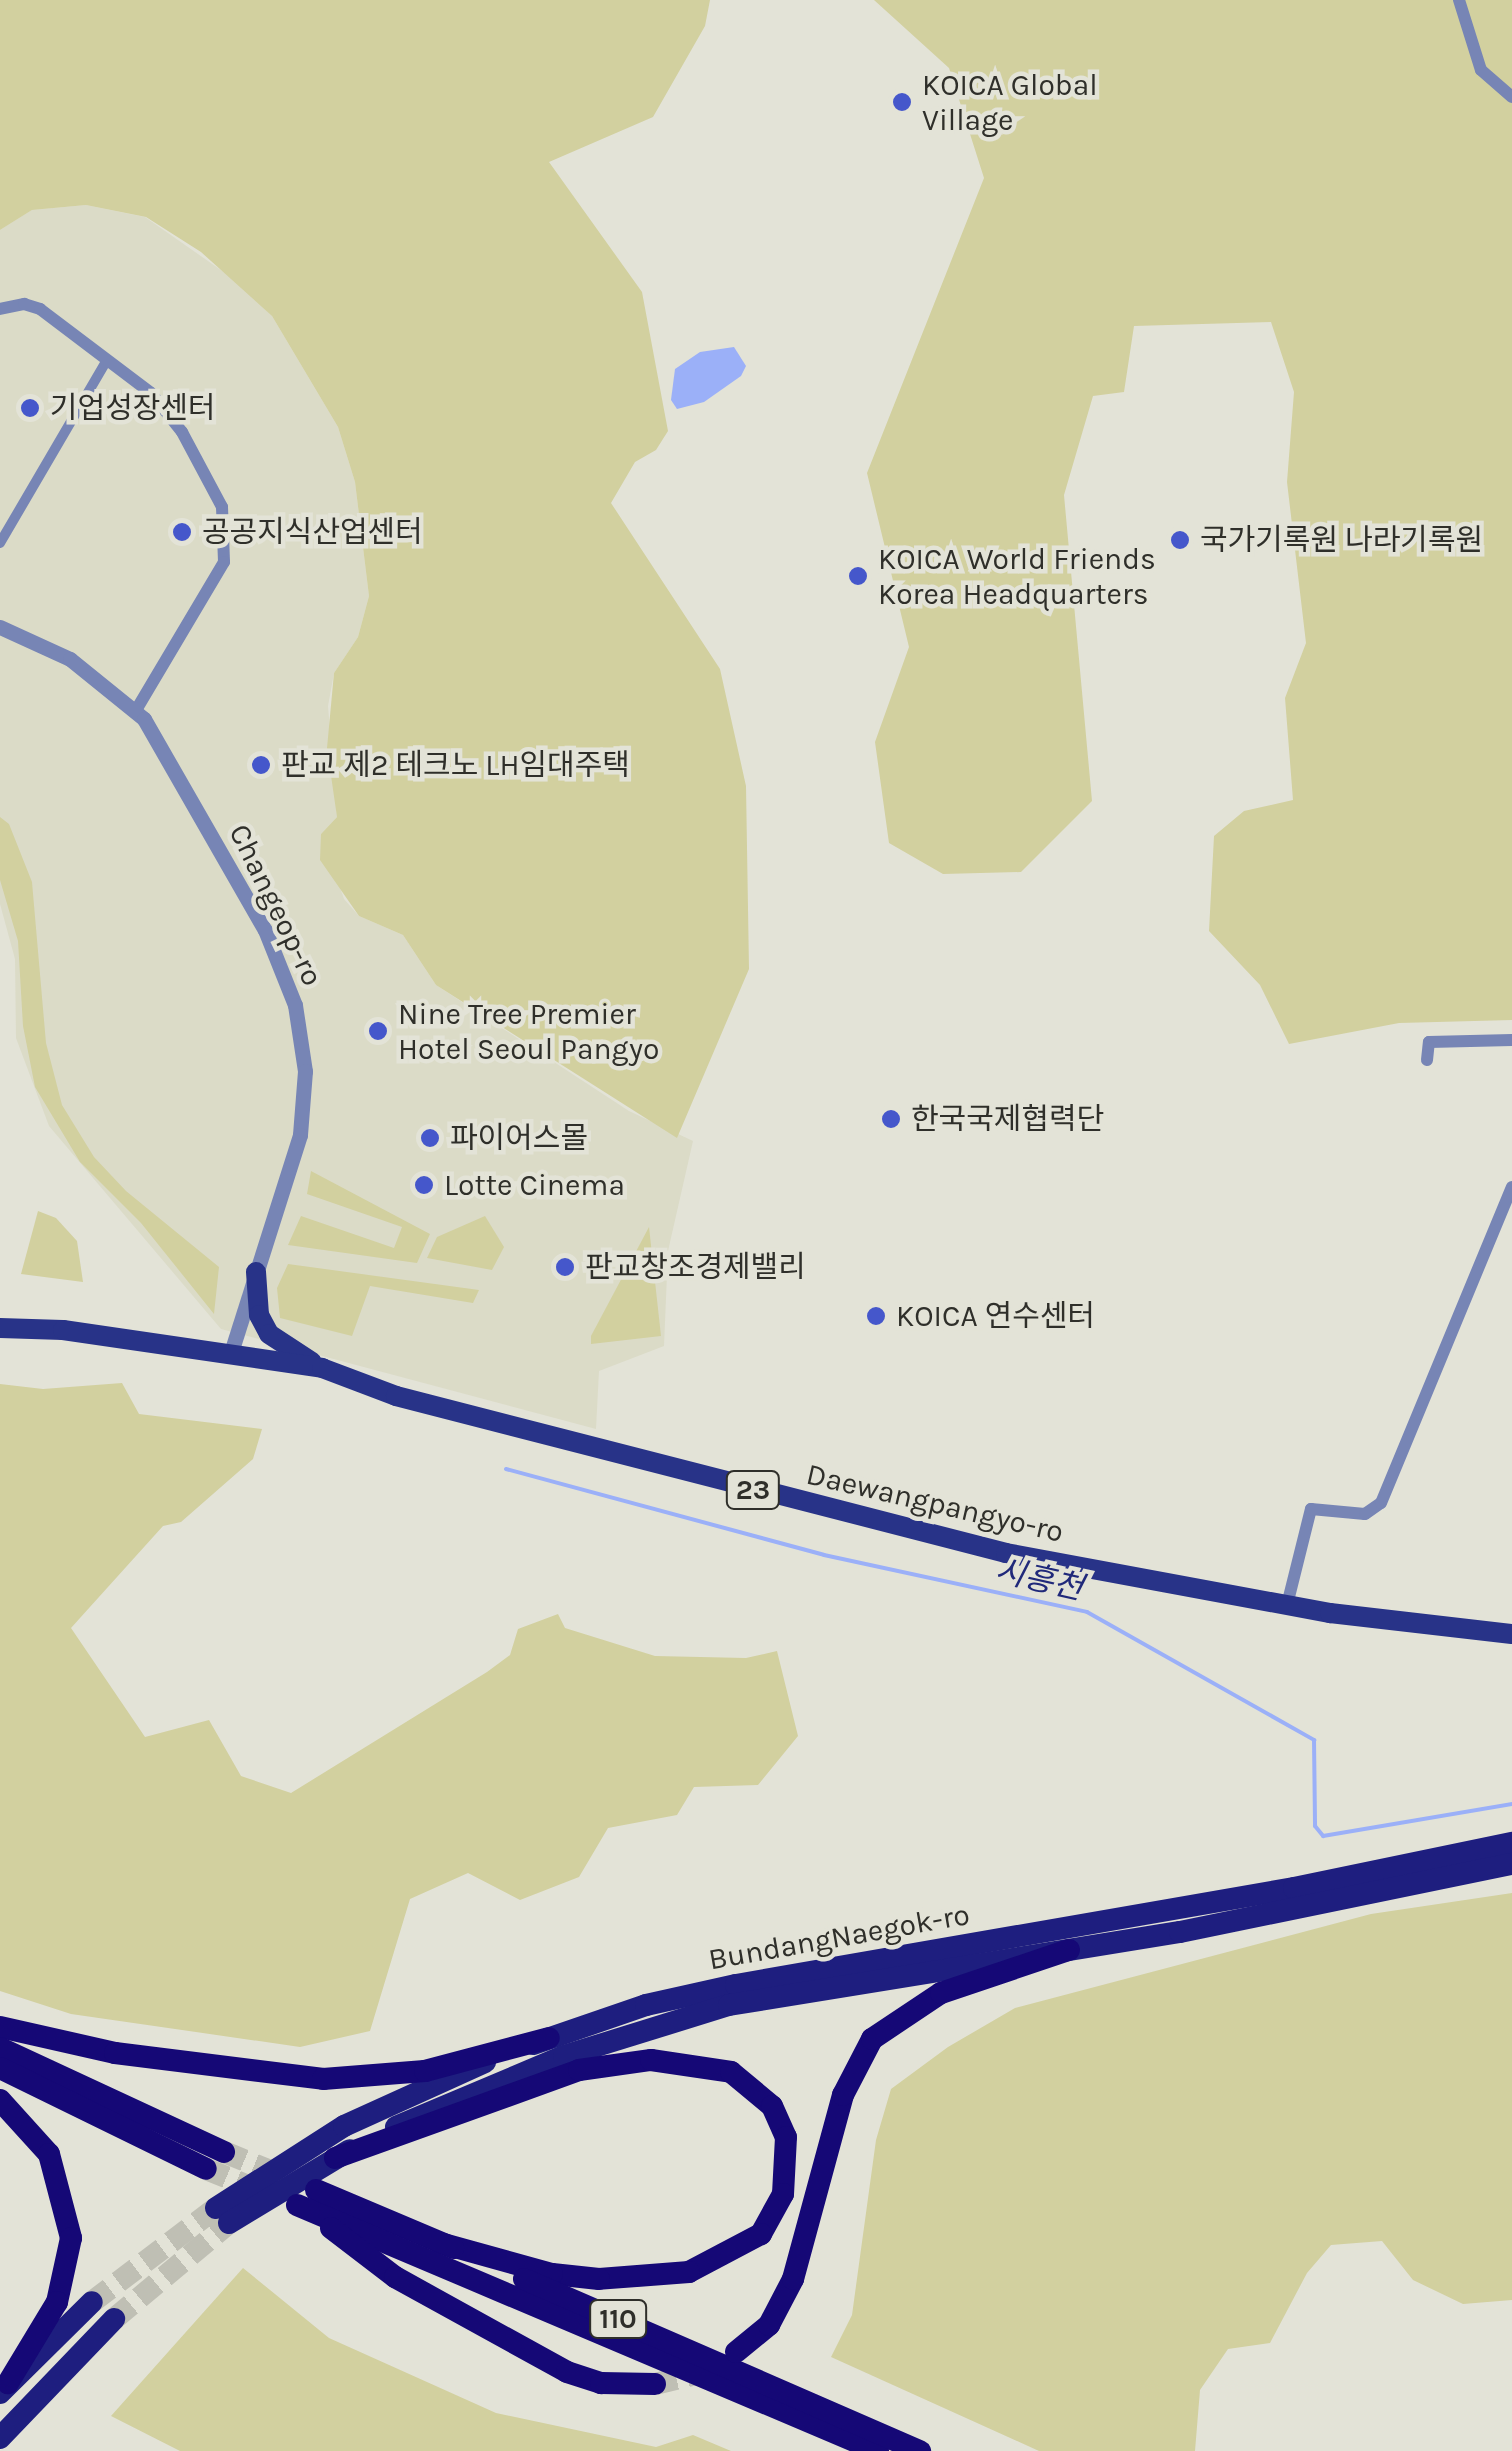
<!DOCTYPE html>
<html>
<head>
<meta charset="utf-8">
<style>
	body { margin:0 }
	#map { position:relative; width:1512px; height:2451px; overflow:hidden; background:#e3e3d7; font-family:Karla,"Noto Sans KR",sans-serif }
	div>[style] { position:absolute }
	.built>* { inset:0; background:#dbdbc7 }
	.green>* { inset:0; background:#d2d09f }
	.water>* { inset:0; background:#9bb0f8 }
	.stream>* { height:4px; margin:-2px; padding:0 2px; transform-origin:2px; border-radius:2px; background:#9bb0f8 }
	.trunk-tunnel>* { height:22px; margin-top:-11px; transform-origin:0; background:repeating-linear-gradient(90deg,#bfbfb4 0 22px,transparent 0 33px) }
	.motorway-tunnel>* { height:22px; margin-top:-11px; transform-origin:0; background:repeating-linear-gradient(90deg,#bfbfb4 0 22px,transparent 0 33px) }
	.pedestrian>* { height:10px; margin:-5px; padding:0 5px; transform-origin:5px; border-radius:5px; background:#7785b5 }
	.minor>* { height:12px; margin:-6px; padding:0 6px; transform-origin:6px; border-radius:6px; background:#7785b5 }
	.tertiary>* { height:15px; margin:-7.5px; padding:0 7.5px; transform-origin:7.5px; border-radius:7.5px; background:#7785b5 }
	.primary>* { height:20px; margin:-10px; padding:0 10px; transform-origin:10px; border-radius:10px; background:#283388 }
	.trunk>* { height:22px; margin:-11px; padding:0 11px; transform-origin:11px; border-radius:11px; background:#1e1e7f }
	.motorway>* { height:22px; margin:-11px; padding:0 11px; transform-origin:11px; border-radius:11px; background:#150876 }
	.dots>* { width:28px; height:28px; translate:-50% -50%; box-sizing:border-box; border:5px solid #e3e3d7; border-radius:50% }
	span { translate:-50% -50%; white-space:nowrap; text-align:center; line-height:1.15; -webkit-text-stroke:9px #e3e3d7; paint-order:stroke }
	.shield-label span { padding:2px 8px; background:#e3e3d7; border:2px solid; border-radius:8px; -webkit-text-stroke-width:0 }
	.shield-label { font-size:28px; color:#2f2f2a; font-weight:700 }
	.poi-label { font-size:30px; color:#2f2f2a }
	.left { translate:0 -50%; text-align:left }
	.street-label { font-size:30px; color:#2f2f2a }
	.water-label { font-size:32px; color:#20297a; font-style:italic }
</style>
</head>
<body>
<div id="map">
	<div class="built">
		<i style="clip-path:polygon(86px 205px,145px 217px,238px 282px,272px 316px,338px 427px,355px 482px,369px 596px,358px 637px,334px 673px,328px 706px,337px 817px,321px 834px,344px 899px,359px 916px,403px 935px,436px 985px,629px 1111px,693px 1141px,668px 1251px,664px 1346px,599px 1371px,596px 1429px,221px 1329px,49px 1126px,16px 1038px,15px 959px,0 904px,0 230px,32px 210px)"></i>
	</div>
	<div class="green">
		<i style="clip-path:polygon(0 0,710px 0,705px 26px,653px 117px,549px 162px,642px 292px,668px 431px,656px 450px,635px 462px,611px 503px,720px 669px,746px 786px,749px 969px,677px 1138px,436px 985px,403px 935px,359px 916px,320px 860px,321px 834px,337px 817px,327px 748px,334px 673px,358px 637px,369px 596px,355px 482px,338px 427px,272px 316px,201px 252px,146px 217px,86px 205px,32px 210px,0 230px)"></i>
		<i style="clip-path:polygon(874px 0,1512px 0,1512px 1020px,1399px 1023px,1289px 1044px,1260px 985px,1209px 931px,1214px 836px,1244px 811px,1293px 800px,1285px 698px,1306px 643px,1287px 482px,1294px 392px,1271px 322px,1134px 326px,1124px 392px,1093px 396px,1064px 495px,1092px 801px,1021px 872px,943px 874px,889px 843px,875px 742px,909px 647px,867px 473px,984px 178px,949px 68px)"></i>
		<i style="clip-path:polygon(0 817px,9px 824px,32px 882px,46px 1043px,62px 1105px,94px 1157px,126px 1191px,219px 1267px,214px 1314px,141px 1223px,80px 1162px,35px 1087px,23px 1026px,18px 941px,0 880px)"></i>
		<i style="clip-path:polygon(311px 1171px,430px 1234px,417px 1263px,288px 1245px,301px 1216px,394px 1248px,402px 1227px,307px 1194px)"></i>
		<i style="clip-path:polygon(38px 1211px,56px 1218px,77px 1241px,83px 1282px,21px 1274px)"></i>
		<i style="clip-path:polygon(485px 1216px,504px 1247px,492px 1270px,427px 1258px,437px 1237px)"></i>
		<i style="clip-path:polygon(649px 1227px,661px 1336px,591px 1344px,591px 1336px)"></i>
		<i style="clip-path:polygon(288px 1264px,479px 1290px,473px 1303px,370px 1286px,352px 1336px,280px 1318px,277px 1288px)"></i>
		<i style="clip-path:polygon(122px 1383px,139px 1414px,262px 1429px,253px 1459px,181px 1522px,163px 1526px,71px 1628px,145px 1737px,209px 1720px,241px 1776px,291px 1793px,487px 1672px,510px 1655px,518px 1629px,558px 1614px,565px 1628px,655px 1656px,746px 1658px,777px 1651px,798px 1736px,758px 1785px,694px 1787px,677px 1815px,608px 1828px,579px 1877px,520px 1900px,468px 1873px,410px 1899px,370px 2031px,300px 2047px,71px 2014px,0 1991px,0 1384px,43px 1389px)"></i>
		<i style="clip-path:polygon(1512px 1893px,1512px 2300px,1463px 2304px,1413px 2280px,1382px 2241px,1331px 2245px,1307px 2273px,1270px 2343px,1228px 2349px,1200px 2390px,1195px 2451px,1039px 2451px,831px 2357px,852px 2315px,876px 2140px,891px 2089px,948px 2047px,1015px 2008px,1371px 1914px)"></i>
		<i style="clip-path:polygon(243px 2268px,329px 2338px,496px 2413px,656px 2447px,693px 2435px,731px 2451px,180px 2451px,111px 2416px)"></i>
	</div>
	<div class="water">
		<i style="clip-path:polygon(734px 347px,746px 366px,741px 376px,704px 402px,677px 409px,671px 400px,675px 369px,700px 352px)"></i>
	</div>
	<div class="stream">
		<i style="left:506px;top:1469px;width:329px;rotate:15.1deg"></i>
		<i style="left:824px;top:1555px;width:269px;rotate:12.2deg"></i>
		<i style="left:1087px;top:1612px;width:261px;rotate:29.4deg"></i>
		<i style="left:1314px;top:1740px;width:86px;rotate:89.3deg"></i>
		<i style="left:1315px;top:1826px;width:13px;rotate:51deg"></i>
		<i style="left:1323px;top:1836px;width:192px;rotate:-9.6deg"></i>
	</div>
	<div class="trunk-tunnel">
		<i style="left:92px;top:2302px;width:156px;rotate:-37.2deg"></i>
		<i style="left:114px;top:2319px;width:150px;rotate:-39.9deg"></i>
	</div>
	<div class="motorway-tunnel">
		<i style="left:224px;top:2152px;width:66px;rotate:22.3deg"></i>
		<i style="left:206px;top:2169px;width:61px;rotate:22deg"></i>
		<i style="left:655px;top:2384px;width:56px;rotate:-13.5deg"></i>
	</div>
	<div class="pedestrian">
		<i style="left:0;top:543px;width:212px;rotate:-59.7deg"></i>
	</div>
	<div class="minor">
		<i style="left:1459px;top:0;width:73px;rotate:72.6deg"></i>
		<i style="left:1481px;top:70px;width:41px;rotate:41.1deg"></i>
		<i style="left:0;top:309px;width:25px;rotate:-12deg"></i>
		<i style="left:24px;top:304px;width:17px;rotate:17deg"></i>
		<i style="left:40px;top:309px;width:139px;rotate:37.1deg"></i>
		<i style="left:151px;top:393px;width:50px;rotate:51.5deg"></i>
		<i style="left:182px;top:432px;width:85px;rotate:61.9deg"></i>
		<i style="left:222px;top:507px;width:55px;rotate:87.9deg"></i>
		<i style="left:224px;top:562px;width:172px;rotate:120.7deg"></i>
		<i style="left:1427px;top:1060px;width:18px;rotate:-84deg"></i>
		<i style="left:1429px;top:1042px;width:83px;rotate:-1.4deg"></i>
		<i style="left:1287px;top:1605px;width:99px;rotate:-76deg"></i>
		<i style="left:1311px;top:1509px;width:54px;rotate:5.3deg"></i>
		<i style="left:1365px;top:1514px;width:19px;rotate:-35deg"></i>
		<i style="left:1381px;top:1503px;width:342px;rotate:-67.5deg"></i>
	</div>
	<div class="tertiary">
		<i style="left:0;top:627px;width:77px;rotate:24.6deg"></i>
		<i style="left:70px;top:659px;width:95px;rotate:39deg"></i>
		<i style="left:144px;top:719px;width:243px;rotate:60.2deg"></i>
		<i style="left:265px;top:930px;width:81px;rotate:68.2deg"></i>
		<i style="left:295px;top:1005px;width:67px;rotate:81.4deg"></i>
		<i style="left:305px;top:1071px;width:64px;rotate:94.5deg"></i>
		<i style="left:300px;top:1135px;width:229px;rotate:107.6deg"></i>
	</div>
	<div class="primary">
		<i style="left:256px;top:1272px;width:43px;rotate:86deg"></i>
		<i style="left:259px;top:1315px;width:21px;rotate:62deg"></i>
		<i style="left:269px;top:1334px;width:51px;rotate:33.1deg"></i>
		<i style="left:0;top:1328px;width:63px;rotate:1.8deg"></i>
		<i style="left:63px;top:1330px;width:262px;rotate:8.3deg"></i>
		<i style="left:322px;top:1368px;width:79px;rotate:20.7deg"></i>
		<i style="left:396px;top:1396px;width:630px;rotate:14.43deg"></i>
		<i style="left:1006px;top:1553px;width:330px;rotate:10.5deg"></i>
		<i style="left:1330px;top:1613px;width:183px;rotate:6.6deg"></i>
	</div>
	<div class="trunk">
		<i style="left:533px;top:2044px;width:120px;rotate:-19deg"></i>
		<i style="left:646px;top:2005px;width:92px;rotate:-12.5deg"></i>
		<i style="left:736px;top:1985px;width:566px;rotate:-9.86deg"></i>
		<i style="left:1294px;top:1888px;width:223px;rotate:-11.7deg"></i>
		<i style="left:396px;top:2127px;width:182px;rotate:-22.9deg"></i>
		<i style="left:564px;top:2056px;width:173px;rotate:-17.2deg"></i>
		<i style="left:729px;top:2005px;width:457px;rotate:-9.2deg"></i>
		<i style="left:1180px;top:1932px;width:339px;rotate:-11.6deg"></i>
		<i style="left:216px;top:2208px;width:152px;rotate:-32.6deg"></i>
		<i style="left:344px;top:2126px;width:155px;rotate:-24.4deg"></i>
		<i style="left:229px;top:2223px;width:141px;rotate:-31.1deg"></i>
		<i style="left:0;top:2393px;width:129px;rotate:-44.7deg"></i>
		<i style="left:0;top:2438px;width:165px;rotate:-46.2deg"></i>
	</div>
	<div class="motorway">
		<i style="left:0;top:2027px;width:118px;rotate:12.7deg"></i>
		<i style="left:115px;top:2053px;width:210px;rotate:7.1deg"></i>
		<i style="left:323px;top:2079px;width:102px;rotate:-4.5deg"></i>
		<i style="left:425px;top:2071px;width:128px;rotate:-14.9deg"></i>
		<i style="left:0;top:2048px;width:247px;rotate:24.9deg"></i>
		<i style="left:0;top:2068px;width:229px;rotate:26.1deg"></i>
		<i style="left:0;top:2100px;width:73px;rotate:47.8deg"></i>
		<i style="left:49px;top:2154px;width:87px;rotate:75.3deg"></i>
		<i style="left:71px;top:2238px;width:66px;rotate:102.3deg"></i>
		<i style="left:57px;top:2302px;width:95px;rotate:121.2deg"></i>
		<i style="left:335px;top:2158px;width:259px;rotate:-19.8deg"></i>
		<i style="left:579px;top:2070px;width:73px;rotate:-7.9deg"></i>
		<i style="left:651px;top:2060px;width:81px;rotate:8.5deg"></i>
		<i style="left:731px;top:2072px;width:53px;rotate:39.7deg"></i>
		<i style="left:772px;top:2106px;width:34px;rotate:66deg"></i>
		<i style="left:786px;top:2137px;width:57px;rotate:93deg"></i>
		<i style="left:783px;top:2194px;width:46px;rotate:118.8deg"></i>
		<i style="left:761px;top:2234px;width:81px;rotate:152.2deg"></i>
		<i style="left:689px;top:2272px;width:90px;rotate:175.6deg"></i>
		<i style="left:599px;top:2279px;width:47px;rotate:-173.9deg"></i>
		<i style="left:552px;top:2274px;width:116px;rotate:-164.5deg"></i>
		<i style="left:316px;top:2190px;width:149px;rotate:22.9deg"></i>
		<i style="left:297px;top:2205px;width:631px;rotate:22.95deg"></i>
		<i style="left:331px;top:2228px;width:81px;rotate:37.4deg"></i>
		<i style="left:395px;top:2277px;width:196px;rotate:28.9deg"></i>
		<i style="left:567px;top:2372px;width:36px;rotate:18deg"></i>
		<i style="left:601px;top:2383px;width:54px;rotate:1.1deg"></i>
		<i style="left:524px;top:2279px;width:432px;rotate:23.5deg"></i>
		<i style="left:736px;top:2352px;width:43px;rotate:-39.3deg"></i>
		<i style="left:769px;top:2325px;width:52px;rotate:-62.4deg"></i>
		<i style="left:793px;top:2279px;width:191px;rotate:-74.8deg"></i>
		<i style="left:843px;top:2095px;width:63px;rotate:-62.6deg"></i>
		<i style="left:872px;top:2039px;width:83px;rotate:-33.7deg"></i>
		<i style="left:941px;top:1993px;width:135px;rotate:-18.6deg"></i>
	</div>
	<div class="dots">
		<i style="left:902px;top:102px;background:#4557cb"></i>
		<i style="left:30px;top:408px;background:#4557cb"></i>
		<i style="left:182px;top:532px;background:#4557cb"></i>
		<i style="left:1180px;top:540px;background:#4557cb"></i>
		<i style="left:858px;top:576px;background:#4557cb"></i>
		<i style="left:261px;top:765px;background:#4557cb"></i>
		<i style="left:378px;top:1031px;background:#4557cb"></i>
		<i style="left:891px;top:1119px;background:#4557cb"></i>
		<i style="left:430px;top:1138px;background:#4557cb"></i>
		<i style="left:424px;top:1185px;background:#4557cb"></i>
		<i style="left:565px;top:1267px;background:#4557cb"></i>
		<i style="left:876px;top:1316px;background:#4557cb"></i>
	</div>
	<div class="shield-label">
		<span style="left:753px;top:1490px">23</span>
		<span style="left:618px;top:2319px">110</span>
	</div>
	<div class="poi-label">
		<span class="left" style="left:922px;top:102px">KOICA Global<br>Village</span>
		<span class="left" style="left:50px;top:408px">기업성장센터</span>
		<span class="left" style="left:202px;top:532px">공공지식산업센터</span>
		<span class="left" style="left:1200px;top:540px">국가기록원 나라기록원</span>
		<span class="left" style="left:878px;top:576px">KOICA World Friends<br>Korea Headquarters</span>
		<span class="left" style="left:281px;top:765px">판교 제2 테크노 LH임대주택</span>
		<span class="left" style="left:398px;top:1031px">Nine Tree Premier<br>Hotel Seoul Pangyo</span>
		<span class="left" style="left:911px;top:1119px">한국국제협력단</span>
		<span class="left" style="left:450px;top:1138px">파이어스몰</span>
		<span class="left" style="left:444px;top:1185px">Lotte Cinema</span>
		<span class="left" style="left:585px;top:1267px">판교창조경제밸리</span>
		<span class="left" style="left:896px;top:1316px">KOICA 연수센터</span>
	</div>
	<div class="street-label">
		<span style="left:276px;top:905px;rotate:64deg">Changeop-ro</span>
		<span style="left:935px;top:1503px;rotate:13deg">Daewangpangyo-ro</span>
		<span style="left:839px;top:1937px;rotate:-10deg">BundangNaegok-ro</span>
	</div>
	<div class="water-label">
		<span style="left:1039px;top:1580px;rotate:13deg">시흥천</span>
	</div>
</div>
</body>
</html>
